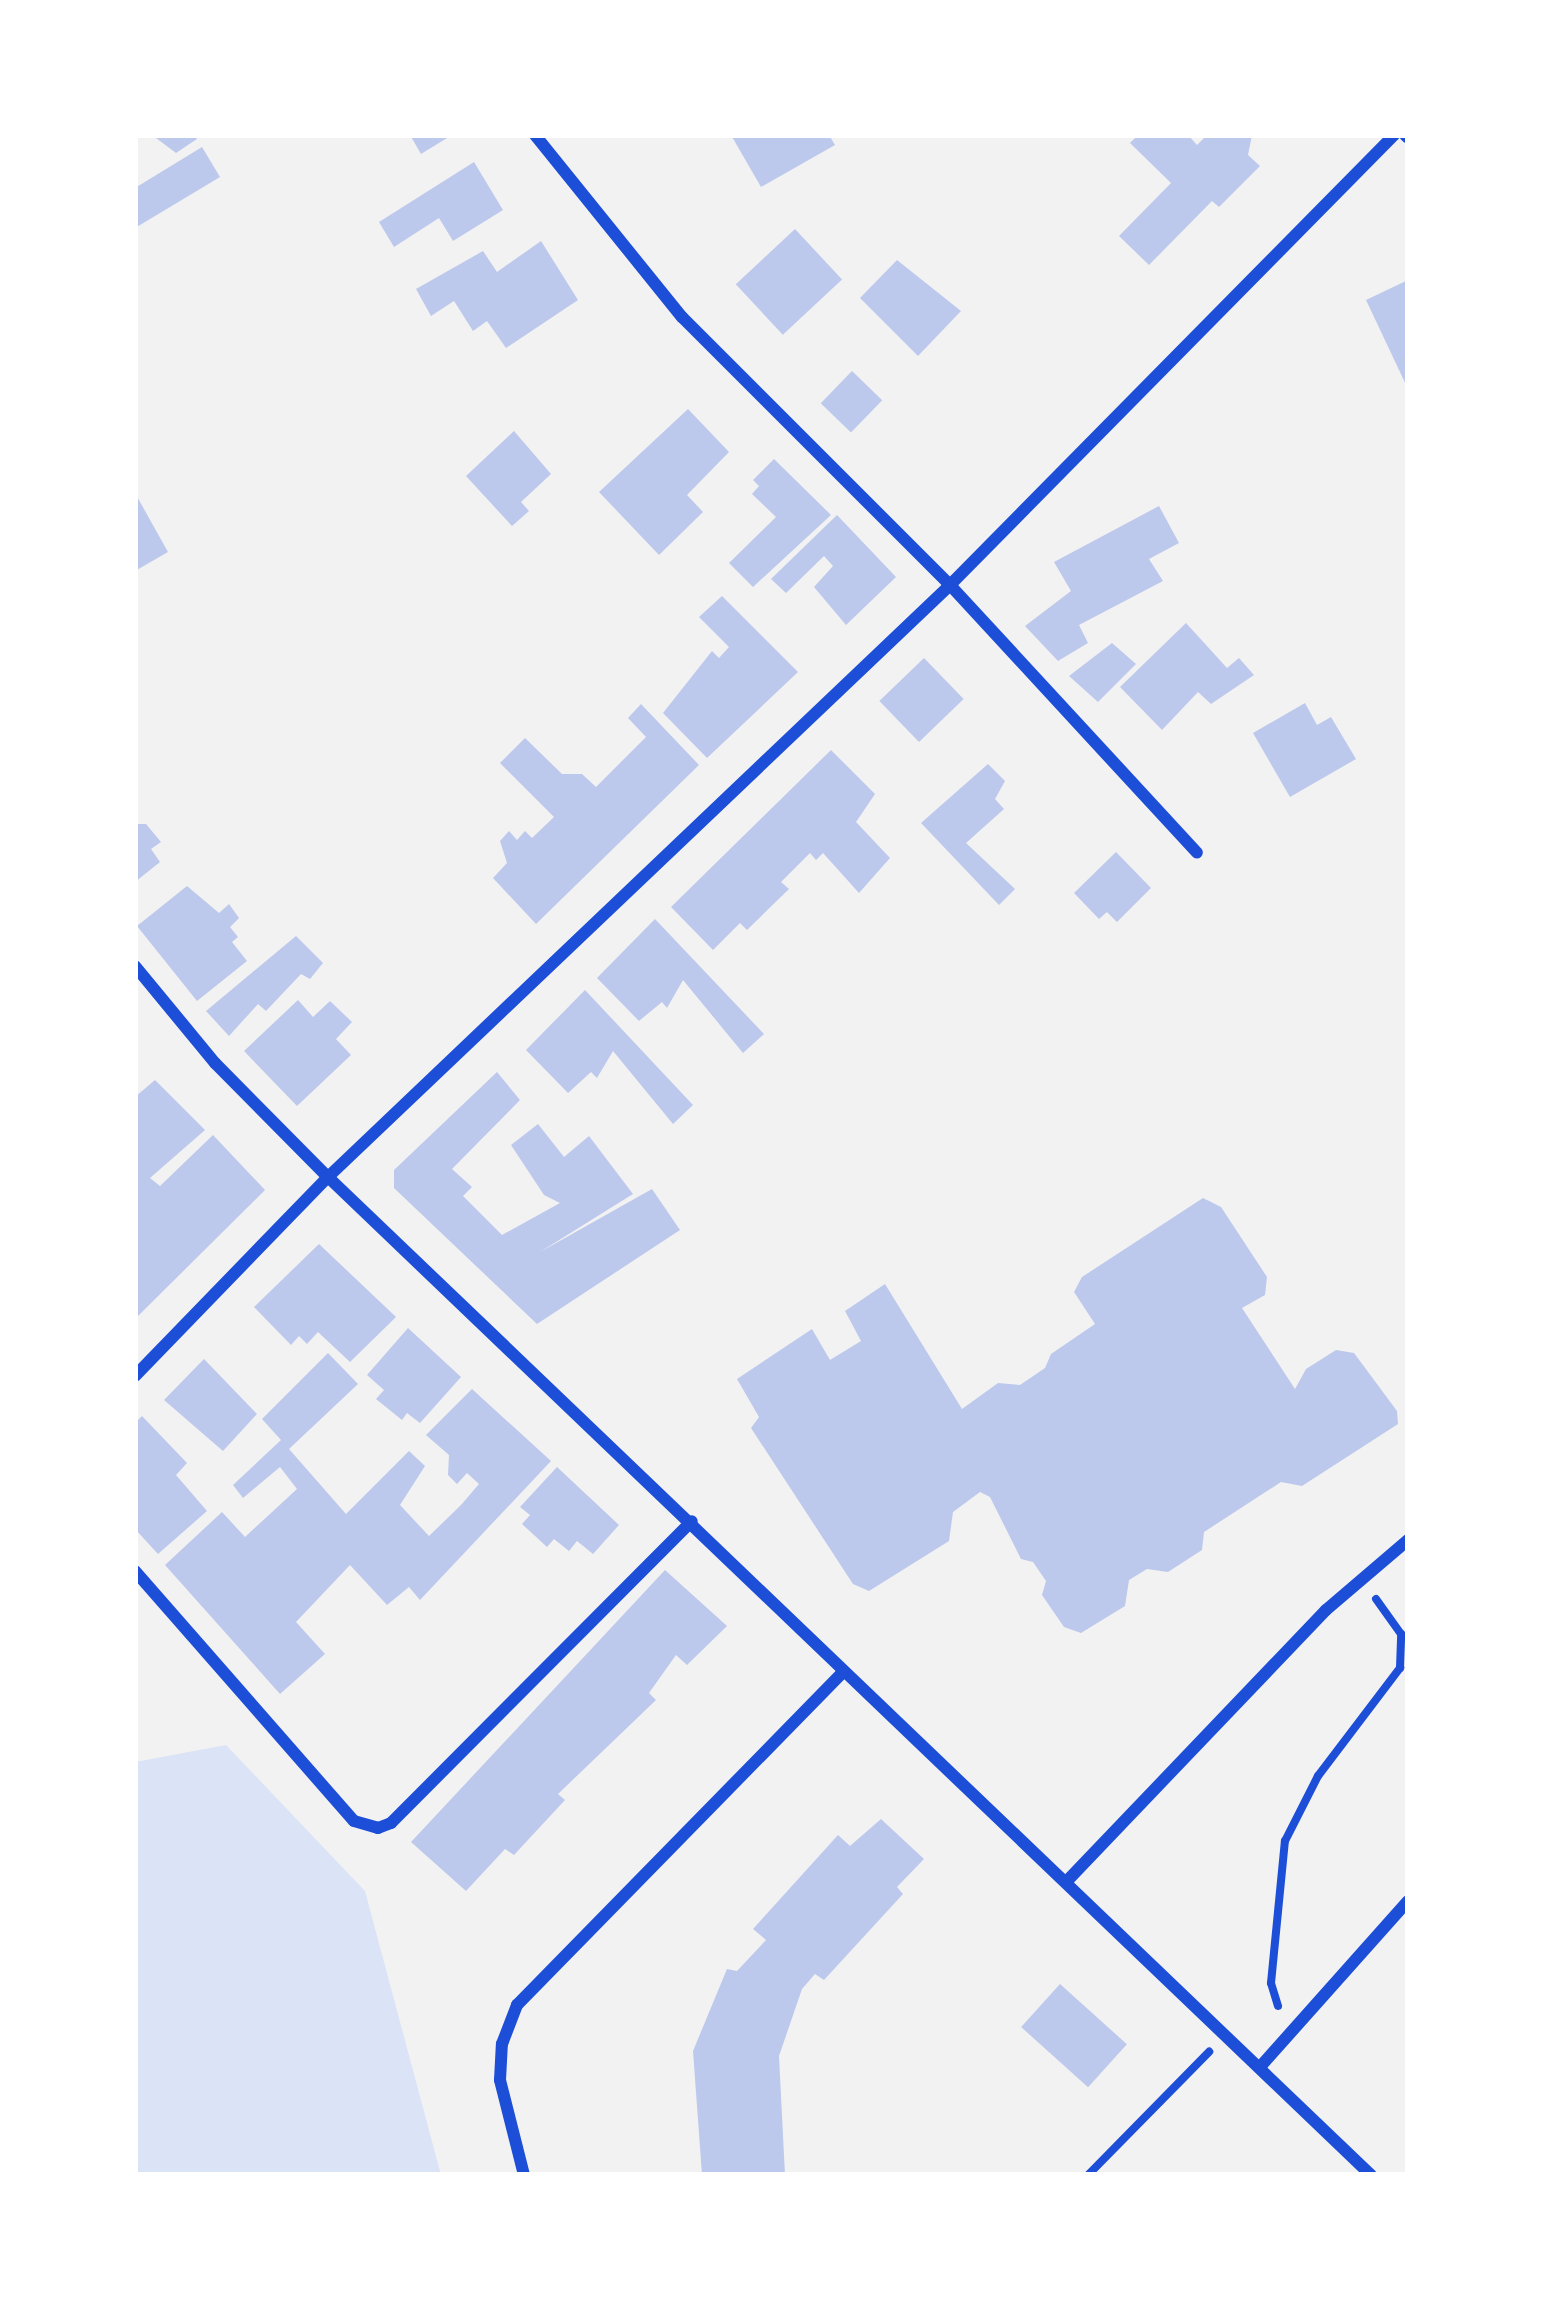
<!DOCTYPE html>
<html>
<head>
<meta charset="utf-8">
<style>
	body { margin:0 }
	#map { position:relative; width:1543px; height:2310px; overflow:hidden; background:#f2f2f2; font-family:Lora,serif }
	div>[style] { position:absolute }
	.green>* { inset:0; background:#dbe4f7 }
	.building>* { inset:0; background:#bdc9ec; transform-origin:0 0 }
	.path>* { height:8px; margin:-4px; padding:0 4px; transform-origin:4px; border-radius:4px; background:#1d4ed8 }
	.minor>* { height:12px; margin:-6px; padding:0 6px; transform-origin:6px; border-radius:6px; background:#1d4ed8 }
	span { translate:-50% -50%; white-space:nowrap; text-align:center; line-height:1.15; -webkit-text-stroke:9px #fff; paint-order:stroke }
	.frame { position:absolute; inset:0; border:138px solid #fff; pointer-events:none }
</style>
</head>
<body>
<div id="map">
	<div class="green">
		<i style="clip-path:polygon(226px 1745px,365px 1891px,441px 2175px,135px 2175px,135px 1762px)"></i>
	</div>
	<div class="building">
		<i style="clip-path:polygon(152px 135px,195px 135px,197px 139px,176px 153px)"></i>
		<i style="clip-path:polygon(410px 135px,452px 135px,421px 154px)"></i>
		<i style="clip-path:polygon(731px 135px,829px 135px,835px 145px,761px 187px)"></i>
		<i style="clip-path:polygon(1138px 135px,1188px 135px,1197px 145px,1207px 135px,1252px 135px,1248px 155px,1260px 166px,1219px 207px,1212px 201px,1149px 265px,1119px 236px,1171px 183px,1130px 143px)"></i>
		<i style="clip-path:polygon(202px 147px,220px 177px,135px 228px,135px 188px)"></i>
		<i style="clip-path:polygon(474px 162px,503px 210px,453px 241px,439px 218px,394px 247px,379px 222px)"></i>
		<i style="left:795px;top:229px;width:69px;height:81px;rotate:47deg"></i>
		<i style="clip-path:polygon(541px 241px,578px 300px,506px 348px,487px 321px,473px 331px,454px 301px,431px 316px,416px 289px,483px 251px,497px 272px)"></i>
		<i style="clip-path:polygon(897px 260px,961px 311px,918px 356px,860px 298px)"></i>
		<i style="clip-path:polygon(1408px 280px,1408px 389px,1366px 300px)"></i>
		<i style="left:852px;top:371px;width:42px;height:45px;rotate:44deg"></i>
		<i style="clip-path:polygon(688px 409px,729px 452px,687px 495px,703px 512px,659px 555px,599px 492px)"></i>
		<i style="clip-path:polygon(514px 431px,551px 474px,521px 502px,529px 511px,512px 526px,466px 476px)"></i>
		<i style="clip-path:polygon(774px 459px,831px 515px,753px 587px,729px 563px,776px 517px,752px 494px,759px 486px,753px 480px)"></i>
		<i style="clip-path:polygon(135px 493px,168px 552px,135px 571px)"></i>
		<i style="clip-path:polygon(1159px 506px,1179px 543px,1149px 559px,1163px 581px,1079px 625px,1088px 643px,1058px 661px,1025px 626px,1071px 591px,1054px 562px)"></i>
		<i style="clip-path:polygon(837px 515px,896px 577px,846px 625px,814px 587px,833px 566px,824px 556px,786px 593px,771px 579px)"></i>
		<i style="clip-path:polygon(722px 596px,798px 672px,707px 758px,663px 713px,712px 651px,719px 658px,729px 647px,699px 617px)"></i>
		<i style="clip-path:polygon(1186px 623px,1227px 668px,1239px 658px,1254px 675px,1211px 704px,1198px 692px,1162px 730px,1120px 687px)"></i>
		<i style="clip-path:polygon(1112px 643px,1136px 664px,1098px 702px,1069px 676px)"></i>
		<i style="left:924px;top:658px;width:57px;height:62px;rotate:46deg"></i>
		<i style="clip-path:polygon(1305px 703px,1317px 725px,1331px 717px,1356px 759px,1290px 797px,1253px 733px)"></i>
		<i style="clip-path:polygon(641px 704px,699px 765px,536px 924px,493px 878px,507px 863px,500px 841px,509px 831px,517px 840px,525px 831px,532px 838px,554px 817px,500px 763px,525px 738px,562px 774px,582px 774px,596px 787px,646px 737px,628px 718px)"></i>
		<i style="clip-path:polygon(831px 750px,875px 794px,856px 822px,890px 858px,859px 893px,823px 853px,816px 860px,810px 853px,781px 882px,789px 889px,747px 930px,740px 923px,713px 950px,671px 907px)"></i>
		<i style="clip-path:polygon(988px 764px,1005px 781px,995px 799px,1004px 809px,966px 843px,1015px 889px,999px 905px,921px 823px)"></i>
		<i style="clip-path:polygon(135px 824px,146px 824px,161px 842px,151px 849px,160px 862px,135px 882px)"></i>
		<i style="clip-path:polygon(1116px 852px,1151px 888px,1117px 922px,1107px 912px,1099px 919px,1074px 893px)"></i>
		<i style="clip-path:polygon(187px 886px,219px 913px,229px 904px,239px 918px,230px 927px,238px 937px,232px 942px,247px 961px,197px 1001px,137px 926px)"></i>
		<i style="clip-path:polygon(655px 919px,764px 1034px,743px 1053px,683px 980px,667px 1008px,662px 1002px,639px 1021px,597px 978px)"></i>
		<i style="clip-path:polygon(296px 936px,323px 963px,310px 979px,301px 974px,266px 1011px,258px 1004px,229px 1036px,206px 1011px)"></i>
		<i style="clip-path:polygon(585px 990px,693px 1105px,673px 1124px,613px 1051px,597px 1078px,591px 1072px,568px 1093px,526px 1050px)"></i>
		<i style="clip-path:polygon(298px 1000px,313px 1017px,330px 1001px,352px 1022px,336px 1039px,351px 1055px,297px 1106px,244px 1051px)"></i>
		<i style="clip-path:polygon(497px 1072px,520px 1100px,452px 1169px,472px 1187px,463px 1196px,502px 1235px,560px 1203px,544px 1195px,511px 1145px,538px 1124px,564px 1157px,589px 1136px,633px 1194px,540px 1252px,652px 1189px,680px 1230px,537px 1324px,394px 1188px,394px 1170px)"></i>
		<i style="clip-path:polygon(155px 1080px,205px 1130px,150px 1178px,160px 1186px,213px 1135px,265px 1190px,135px 1319px,135px 1097px)"></i>
		<i style="clip-path:polygon(1203px 1198px,1221px 1207px,1267px 1277px,1265px 1295px,1242px 1308px,1295px 1389px,1306px 1369px,1336px 1350px,1354px 1353px,1397px 1411px,1398px 1424px,1302px 1486px,1281px 1482px,1204px 1532px,1202px 1550px,1168px 1572px,1147px 1569px,1129px 1580px,1125px 1606px,1081px 1633px,1064px 1627px,1042px 1595px,1046px 1581px,1033px 1562px,1021px 1559px,990px 1497px,980px 1492px,953px 1512px,949px 1541px,869px 1591px,853px 1584px,751px 1428px,759px 1417px,737px 1379px,812px 1329px,830px 1360px,861px 1341px,845px 1311px,885px 1284px,962px 1409px,998px 1383px,1020px 1385px,1045px 1368px,1051px 1354px,1095px 1324px,1074px 1292px,1082px 1277px)"></i>
		<i style="clip-path:polygon(319px 1244px,396px 1317px,350px 1362px,318px 1332px,307px 1344px,299px 1336px,291px 1345px,254px 1307px)"></i>
		<i style="clip-path:polygon(408px 1328px,461px 1377px,420px 1423px,407px 1413px,402px 1420px,376px 1399px,384px 1390px,367px 1375px)"></i>
		<i style="clip-path:polygon(328px 1353px,358px 1384px,289px 1449px,346px 1514px,409px 1451px,425px 1466px,400px 1505px,429px 1536px,461px 1505px,479px 1484px,467px 1473px,457px 1484px,448px 1475px,449px 1455px,426px 1435px,472px 1389px,551px 1461px,420px 1600px,409px 1587px,387px 1605px,350px 1565px,296px 1622px,325px 1654px,280px 1694px,165px 1565px,222px 1512px,245px 1537px,297px 1489px,280px 1467px,243px 1498px,233px 1485px,281px 1440px,262px 1419px)"></i>
		<i style="clip-path:polygon(204px 1359px,257px 1414px,223px 1451px,164px 1400px)"></i>
		<i style="clip-path:polygon(142px 1416px,187px 1463px,176px 1475px,207px 1511px,158px 1554px,135px 1529px,135px 1423px)"></i>
		<i style="clip-path:polygon(557px 1467px,619px 1525px,593px 1554px,577px 1541px,569px 1551px,554px 1539px,547px 1547px,522px 1524px,530px 1515px,520px 1507px)"></i>
		<i style="clip-path:polygon(665px 1570px,727px 1626px,687px 1665px,676px 1655px,649px 1693px,656px 1700px,558px 1794px,565px 1800px,514px 1855px,505px 1849px,466px 1891px,411px 1842px)"></i>
		<i style="clip-path:polygon(881px 1819px,924px 1859px,897px 1887px,903px 1894px,824px 1980px,815px 1974px,802px 1989px,779px 2056px,785px 2175px,702px 2175px,693px 2051px,727px 1969px,737px 1971px,766px 1940px,753px 1929px,838px 1835px,850px 1846px)"></i>
		<i style="left:1060px;top:1984px;width:90px;height:58px;rotate:42deg"></i>
	</div>
	<div class="path">
		<i style="left:1278px;top:2006px;width:24px;rotate:-107deg"></i>
		<i style="left:1271px;top:1983px;width:143px;rotate:-84.4deg"></i>
		<i style="left:1285px;top:1841px;width:73px;rotate:-63.1deg"></i>
		<i style="left:1318px;top:1776px;width:136px;rotate:-52.8deg"></i>
		<i style="left:1400px;top:1668px;width:34px;rotate:-88deg"></i>
		<i style="left:1401px;top:1634px;width:43px;rotate:-125.5deg"></i>
		<i style="left:1088px;top:2175px;width:173px;rotate:-45.5deg"></i>
	</div>
	<div class="minor">
		<i style="left:535px;top:135px;width:234px;rotate:51.1deg"></i>
		<i style="left:682px;top:317px;width:379px;rotate:45deg"></i>
		<i style="left:950px;top:585px;width:364px;rotate:47.3deg"></i>
		<i style="left:1405px;top:135px;width:4px;rotate:45deg"></i>
		<i style="left:135px;top:966px;width:126px;rotate:50.5deg"></i>
		<i style="left:215px;top:1063px;width:161px;rotate:45.3deg"></i>
		<i style="left:328px;top:1177px;width:1444px;rotate:43.74deg"></i>
		<i style="left:135px;top:1376px;width:277px;rotate:-45.9deg"></i>
		<i style="left:328px;top:1177px;width:859px;rotate:-43.58deg"></i>
		<i style="left:950px;top:585px;width:632px;rotate:-45.38deg"></i>
		<i style="left:135px;top:1571px;width:332px;rotate:48.8deg"></i>
		<i style="left:354px;top:1821px;width:25px;rotate:16deg"></i>
		<i style="left:378px;top:1828px;width:14px;rotate:-21deg"></i>
		<i style="left:391px;top:1823px;width:426px;rotate:-45.1deg"></i>
		<i style="left:1067px;top:1881px;width:375px;rotate:-46.3deg"></i>
		<i style="left:1326px;top:1610px;width:108px;rotate:-40.5deg"></i>
		<i style="left:1260px;top:2067px;width:222px;rotate:-48.3deg"></i>
		<i style="left:524px;top:2175px;width:98px;rotate:-104.2deg"></i>
		<i style="left:500px;top:2080px;width:36px;rotate:-87deg"></i>
		<i style="left:502px;top:2044px;width:42px;rotate:-69deg"></i>
		<i style="left:517px;top:2005px;width:466px;rotate:-45.6deg"></i>
	</div>
	<div class="frame"></div>
</div>
</body>
</html>
